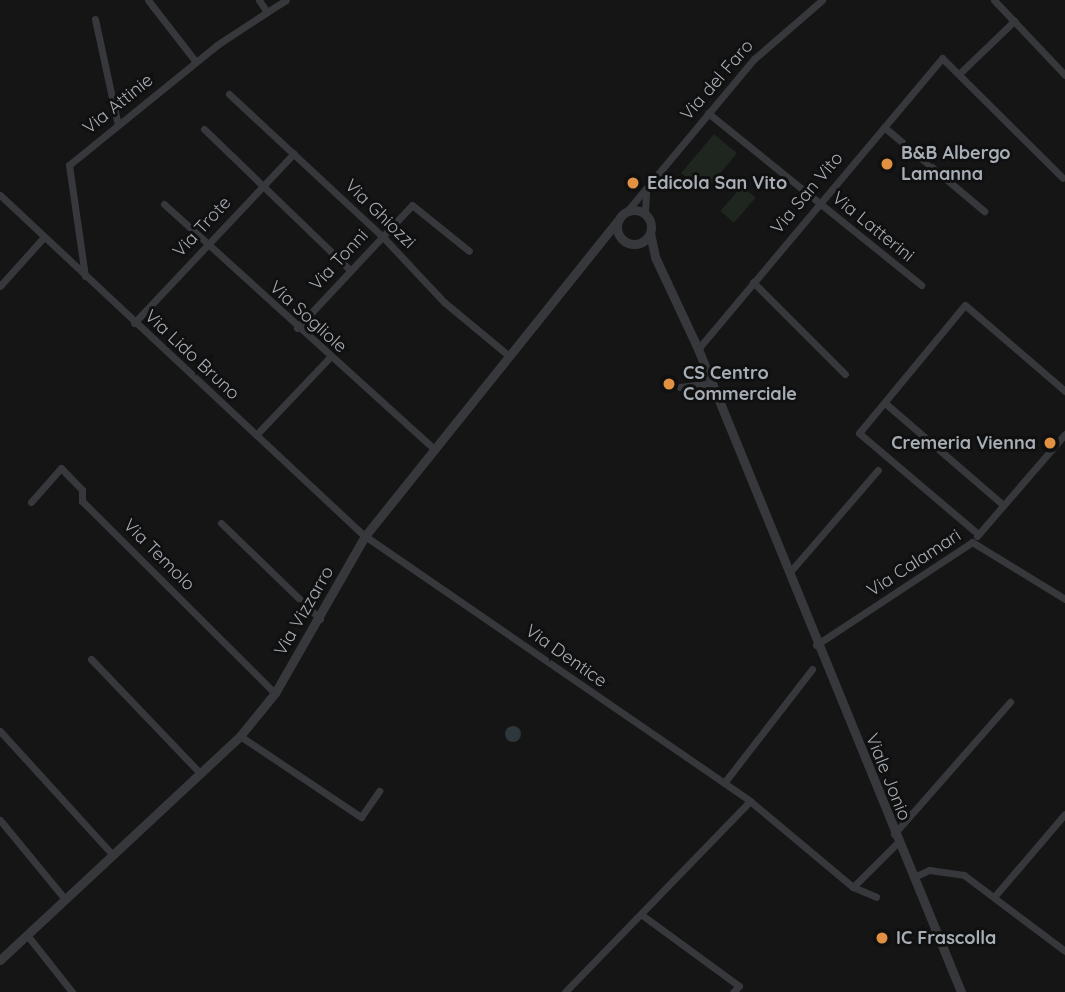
<!DOCTYPE html>
<html>
<head>
<meta charset="utf-8">
<style>
	body { margin:0 }
	#map { position:relative; width:1065px; height:992px; overflow:hidden; background:#151516; font-family:Quicksand,sans-serif }
	div>[style] { position:absolute }
	.green>* { inset:0; background:#1f261f; transform-origin:0 0 }
	.water>* { inset:0; background:#2e373b }
	.round { border-radius:50% }
	.minor>* { height:7px; margin:-3.5px; padding:0 3.5px; transform-origin:3.5px; border-radius:3.5px; background:#36383b }
	.tertiary>* { height:9px; margin:-4.5px; padding:0 4.5px; transform-origin:4.5px; border-radius:4.5px; background:#36383b }
	.tertiary>.ring { margin:-4.5px; padding:0; box-sizing:content-box; background:none; border:9px solid #36383b; border-radius:50% }
	.dots>* { width:19px; height:19px; translate:-50% -50%; box-sizing:border-box; border:4px solid #101011; border-radius:50% }
	span { translate:-50% -50%; white-space:nowrap; text-align:center; line-height:1.15; -webkit-text-stroke:6px #101011; paint-order:stroke }
	.street-label { font-size:18px; color:#a8aeb5 }
	.poi-label { font-size:18px; color:#a8aeb5; font-weight:700 }
	.left { translate:0 -50%; text-align:left }
	.right { translate:-100% -50%; text-align:right }
</style>
</head>
<body>
<div id="map">
	<div class="green">
		<i style="left:714px;top:134px;width:30px;height:51px;rotate:40deg"></i>
		<i style="left:742px;top:186px;width:18px;height:33px;rotate:41deg"></i>
	</div>
	<div class="water">
		<i class="round" style="left:505px;top:726px;width:16px;height:16px"></i>
	</div>
	<div class="minor">
		<i style="left:148px;top:0;width:78px;rotate:52.3deg"></i>
		<i style="left:994px;top:0;width:103px;rotate:46.6deg"></i>
		<i style="left:267px;top:12px;width:22px;rotate:-32deg"></i>
		<i style="left:95px;top:19px;width:108px;rotate:77.8deg"></i>
		<i style="left:961px;top:72px;width:74px;rotate:-43.9deg"></i>
		<i style="left:229px;top:94px;width:209px;rotate:42.9deg"></i>
		<i style="left:382px;top:236px;width:91px;rotate:46.8deg"></i>
		<i style="left:444px;top:302px;width:85px;rotate:39.7deg"></i>
		<i style="left:708px;top:113px;width:274px;rotate:38.9deg"></i>
		<i style="left:884px;top:127px;width:131px;rotate:40deg"></i>
		<i style="left:204px;top:129px;width:203px;rotate:44deg"></i>
		<i style="left:0;top:195px;width:500px;rotate:43.1deg"></i>
		<i style="left:365px;top:536px;width:467px;rotate:34.5deg"></i>
		<i style="left:750px;top:801px;width:134px;rotate:39.9deg"></i>
		<i style="left:853px;top:887px;width:25px;rotate:23deg"></i>
		<i style="left:164px;top:204px;width:366px;rotate:42.2deg"></i>
		<i style="left:628px;top:210px;width:197px;rotate:-50.2deg"></i>
		<i style="left:754px;top:59px;width:90px;rotate:-40.9deg"></i>
		<i style="left:645px;top:213px;width:22px;rotate:-87deg"></i>
		<i style="left:85px;top:276px;width:112px;rotate:-98.2deg"></i>
		<i style="left:69px;top:165px;width:191px;rotate:-39deg"></i>
		<i style="left:217px;top:45px;width:60px;rotate:-33.4deg"></i>
		<i style="left:267px;top:12px;width:14px;rotate:-124deg"></i>
		<i style="left:753px;top:282px;width:130px;rotate:45deg"></i>
		<i style="left:0;top:286px;width:66px;rotate:-48.1deg"></i>
		<i style="left:134px;top:323px;width:233px;rotate:-46.7deg"></i>
		<i style="left:297px;top:328px;width:168px;rotate:-46.9deg"></i>
		<i style="left:412px;top:205px;width:73px;rotate:38.9deg"></i>
		<i style="left:698px;top:349px;width:380px;rotate:-50deg"></i>
		<i style="left:942px;top:58px;width:170px;rotate:44.8deg"></i>
		<i style="left:680px;top:387px;width:31px;rotate:-7deg"></i>
		<i style="left:885px;top:403px;width:156px;rotate:40.8deg"></i>
		<i style="left:256px;top:435px;width:106px;rotate:-46.5deg"></i>
		<i style="left:31px;top:502px;width:45px;rotate:-48.6deg"></i>
		<i style="left:61px;top:468px;width:30px;rotate:46deg"></i>
		<i style="left:82px;top:490px;width:11px;rotate:90deg"></i>
		<i style="left:82px;top:501px;width:272px;rotate:44.9deg"></i>
		<i style="left:221px;top:523px;width:138px;rotate:44.1deg"></i>
		<i style="left:978px;top:534px;width:156px;rotate:-139.7deg"></i>
		<i style="left:859px;top:433px;width:166px;rotate:-50.4deg"></i>
		<i style="left:965px;top:305px;width:132px;rotate:40.7deg"></i>
		<i style="left:977px;top:536px;width:135px;rotate:-49.2deg"></i>
		<i style="left:789px;top:573px;width:136px;rotate:-49.2deg"></i>
		<i style="left:816px;top:645px;width:187px;rotate:-33.4deg"></i>
		<i style="left:972px;top:542px;width:109px;rotate:31.5deg"></i>
		<i style="left:91px;top:659px;width:159px;rotate:46.3deg"></i>
		<i style="left:0;top:731px;width:168px;rotate:47.7deg"></i>
		<i style="left:240px;top:736px;width:146px;rotate:33.8deg"></i>
		<i style="left:361px;top:817px;width:32px;rotate:-55deg"></i>
		<i style="left:724px;top:783px;width:144px;rotate:-52.3deg"></i>
		<i style="left:0;top:820px;width:102px;rotate:50.6deg"></i>
		<i style="left:894px;top:834px;width:176px;rotate:-48.7deg"></i>
		<i style="left:914px;top:877px;width:17px;rotate:-25deg"></i>
		<i style="left:929px;top:870px;width:35px;rotate:8deg"></i>
		<i style="left:964px;top:875px;width:126px;rotate:37deg"></i>
		<i style="left:853px;top:887px;width:62px;rotate:-45deg"></i>
		<i style="left:994px;top:897px;width:109px;rotate:-49.5deg"></i>
		<i style="left:642px;top:915px;width:120px;rotate:36.2deg"></i>
		<i style="left:739px;top:986px;width:8px;rotate:135deg"></i>
		<i style="left:27px;top:935px;width:73px;rotate:51.7deg"></i>
		<i style="left:565px;top:992px;width:266px;rotate:-45.9deg"></i>
	</div>
	<div class="tertiary">
		<i class="ring" style="left:617px;top:210px;width:25px;height:25px"></i>
		<i style="left:650px;top:233px;width:25px;rotate:78deg"></i>
		<i style="left:655px;top:257px;width:102px;rotate:64.9deg"></i>
		<i style="left:698px;top:349px;width:695px;rotate:67.75deg"></i>
		<i style="left:0;top:960px;width:328px;rotate:-43deg"></i>
		<i style="left:240px;top:736px;width:55px;rotate:-50.9deg"></i>
		<i style="left:275px;top:693px;width:181px;rotate:-60.2deg"></i>
		<i style="left:365px;top:536px;width:403px;rotate:-51.3deg"></i>
	</div>
	<div class="dots">
		<i style="left:887px;top:164px;background:#e29041"></i>
		<i style="left:633px;top:183px;background:#e29041"></i>
		<i style="left:669px;top:384px;background:#e29041"></i>
		<i style="left:1050px;top:443px;background:#e29041"></i>
		<i style="left:882px;top:938px;background:#e29041"></i>
	</div>
	<div class="street-label">
		<span style="left:717px;top:80px;rotate:-49deg">Via del Faro</span>
		<span style="left:118px;top:104px;rotate:-39deg">Via Attinie</span>
		<span style="left:807px;top:193px;rotate:-50deg">Via San Vito</span>
		<span style="left:380px;top:214px;rotate:44deg">Via Ghiozzi</span>
		<span style="left:202px;top:227px;rotate:-47deg">Via Trote</span>
		<span style="left:873px;top:227px;rotate:39deg">Via Latterini</span>
		<span style="left:339px;top:260px;rotate:-47deg">Via Tonni</span>
		<span style="left:308px;top:317px;rotate:42deg">Via Sogliole</span>
		<span style="left:192px;top:355px;rotate:43deg">Via Lido Bruno</span>
		<span style="left:159px;top:555px;rotate:45deg">Via Temolo</span>
		<span style="left:914px;top:563px;rotate:-33deg">Via Calamari</span>
		<span style="left:304px;top:611px;rotate:-60deg">Via Vizzarro</span>
		<span style="left:566px;top:656px;rotate:35deg">Via Dentice</span>
		<span style="left:888px;top:777px;rotate:68deg">Viale Jonio</span>
	</div>
	<div class="poi-label">
		<span class="left" style="left:901px;top:164px">B&amp;B Albergo<br>Lamanna</span>
		<span class="left" style="left:647px;top:183px">Edicola San Vito</span>
		<span class="left" style="left:683px;top:384px">CS Centro<br>Commerciale</span>
		<span class="right" style="left:1036px;top:443px">Cremeria Vienna</span>
		<span class="left" style="left:896px;top:938px">IC Frascolla</span>
	</div>
</div>
</body>
</html>
